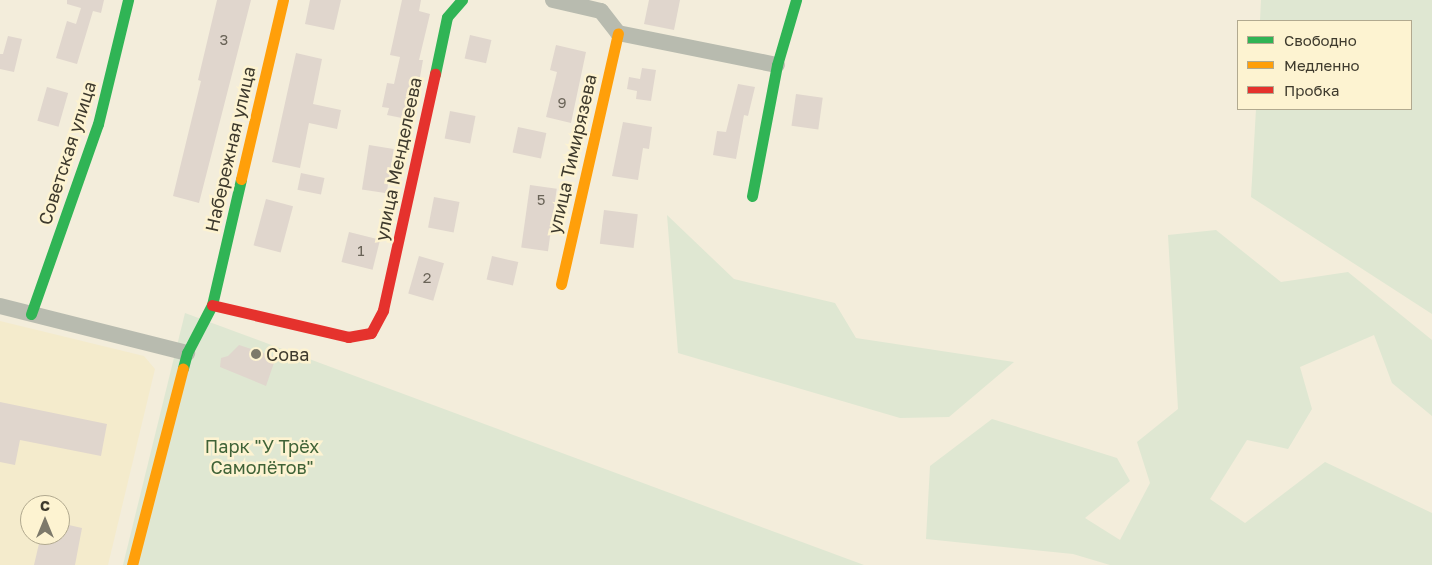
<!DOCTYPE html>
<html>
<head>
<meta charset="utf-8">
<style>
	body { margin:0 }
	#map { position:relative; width:1432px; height:565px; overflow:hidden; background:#f3eddb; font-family:"Golos Text",sans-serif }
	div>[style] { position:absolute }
	.built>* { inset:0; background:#f4ebcc }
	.green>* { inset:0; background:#dfe7d2 }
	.building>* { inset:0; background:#e0d6cd; transform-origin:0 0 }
	.street>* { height:16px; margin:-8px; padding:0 8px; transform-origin:8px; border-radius:8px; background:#b8bbaf }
	.fast>* { height:11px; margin:-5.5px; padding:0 5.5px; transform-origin:5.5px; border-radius:5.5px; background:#30b455 }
	.slow>* { height:11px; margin:-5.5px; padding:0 5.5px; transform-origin:5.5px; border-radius:5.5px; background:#ff9f0a }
	.jam>* { height:11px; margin:-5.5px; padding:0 5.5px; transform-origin:5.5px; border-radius:5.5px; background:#e5322d }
	.dots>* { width:14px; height:14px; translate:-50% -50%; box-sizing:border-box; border:2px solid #fdf3d1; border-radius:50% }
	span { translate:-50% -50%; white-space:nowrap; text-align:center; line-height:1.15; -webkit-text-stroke:5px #fdf3d1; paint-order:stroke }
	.number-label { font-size:15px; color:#6a6458 }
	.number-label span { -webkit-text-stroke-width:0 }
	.street-label { font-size:18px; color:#3e3a2d }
	.poi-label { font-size:18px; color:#3e3a2d }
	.left { translate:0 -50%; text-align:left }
	.park-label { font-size:18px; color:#3f6237 }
	.legend { position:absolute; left:1237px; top:20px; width:175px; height:90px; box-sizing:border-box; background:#fdf3d1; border:1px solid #b1a98f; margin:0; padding:6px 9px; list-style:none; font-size:15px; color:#3e3a2d }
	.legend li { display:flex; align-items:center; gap:10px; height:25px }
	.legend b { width:25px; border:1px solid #b1a98f }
	.north { position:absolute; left:20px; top:495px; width:50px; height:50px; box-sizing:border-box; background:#fdf3d1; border:1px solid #b1a98f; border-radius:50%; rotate:0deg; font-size:14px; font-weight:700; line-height:20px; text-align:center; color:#3e3a2d }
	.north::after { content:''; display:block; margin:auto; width:18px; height:22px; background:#7d796a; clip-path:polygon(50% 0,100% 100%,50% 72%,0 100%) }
</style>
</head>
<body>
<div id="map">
	<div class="built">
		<i style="clip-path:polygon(evenodd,0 321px,144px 356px,155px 369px,108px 565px,0 565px,0 321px,30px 505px,60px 505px,60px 535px,30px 535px,30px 505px)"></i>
	</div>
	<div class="green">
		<i style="clip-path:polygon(1261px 0,1432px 0,1432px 314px,1251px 197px,1256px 109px,1411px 109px,1411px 21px,1260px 21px)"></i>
		<i style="clip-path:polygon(667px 215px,734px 279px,835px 303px,856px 338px,1014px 362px,949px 417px,900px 418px,678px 353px)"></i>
		<i style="clip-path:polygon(1216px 230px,1281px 282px,1348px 272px,1432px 340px,1432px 416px,1392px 383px,1374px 335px,1300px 367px,1312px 409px,1288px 449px,1247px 440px,1210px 499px,1245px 523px,1325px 462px,1432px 513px,1432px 565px,1110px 565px,1073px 554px,926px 539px,930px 466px,992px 419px,1117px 458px,1130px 481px,1085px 518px,1120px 540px,1150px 483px,1137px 442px,1178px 409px,1168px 235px)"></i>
		<i style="clip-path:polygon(185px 313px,864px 565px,123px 565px)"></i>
	</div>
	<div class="building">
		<i style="clip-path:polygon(67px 0,104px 0,101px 13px,93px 11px,77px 64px,56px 58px,67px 21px,76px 24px,81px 8px,67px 4px)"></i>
		<i style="clip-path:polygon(217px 0,251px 0,199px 203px,173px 196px,201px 81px,198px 80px)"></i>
		<i style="clip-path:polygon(310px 0,341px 0,334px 30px,305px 24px)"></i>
		<i style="clip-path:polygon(402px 0,421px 0,419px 11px,430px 14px,419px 60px,423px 60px,420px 77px,416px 77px,409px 111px,403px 110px,402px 118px,387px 115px,389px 108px,382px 107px,387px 83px,394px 84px,400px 57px,390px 55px)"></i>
		<i style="clip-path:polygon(649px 0,680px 0,674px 30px,644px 24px)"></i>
		<i style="left:470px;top:35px;width:22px;height:24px;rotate:13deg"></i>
		<i style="clip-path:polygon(8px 36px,22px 39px,14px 72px,0 69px,0 54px,3px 54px)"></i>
		<i style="clip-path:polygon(556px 45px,586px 52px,571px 123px,546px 117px,557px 72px,550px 70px)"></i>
		<i style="clip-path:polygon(296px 53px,322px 59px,313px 104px,341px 110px,337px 129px,309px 123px,300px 168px,272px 162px)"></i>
		<i style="clip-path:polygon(642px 68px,656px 70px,651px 101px,636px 99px,637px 91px,627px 89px,629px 77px,640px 79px)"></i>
		<i style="clip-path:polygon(738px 84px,755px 87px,748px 116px,744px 115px,736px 159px,713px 155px,717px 131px,726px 132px)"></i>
		<i style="left:47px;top:87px;width:22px;height:35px;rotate:16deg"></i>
		<i style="left:796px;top:94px;width:27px;height:32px;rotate:8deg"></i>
		<i style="left:450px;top:111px;width:26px;height:28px;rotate:11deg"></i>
		<i style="clip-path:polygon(623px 122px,652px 127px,649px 149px,643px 148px,638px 180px,612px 176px)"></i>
		<i style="left:518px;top:127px;width:29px;height:26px;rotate:12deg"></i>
		<i style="left:369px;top:145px;width:25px;height:45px;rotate:9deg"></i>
		<i style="left:301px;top:173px;width:24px;height:17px;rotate:12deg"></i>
		<i style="left:530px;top:185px;width:27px;height:63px;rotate:8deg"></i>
		<i style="left:434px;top:197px;width:26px;height:31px;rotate:11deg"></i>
		<i style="left:266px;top:199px;width:28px;height:48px;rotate:15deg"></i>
		<i style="left:604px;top:210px;width:34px;height:34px;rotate:7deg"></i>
		<i style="left:349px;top:232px;width:32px;height:31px;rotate:14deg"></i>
		<i style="left:419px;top:256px;width:26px;height:39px;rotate:16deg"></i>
		<i style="left:492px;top:256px;width:27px;height:24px;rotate:13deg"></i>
		<i style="clip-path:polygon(239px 345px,276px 357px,266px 386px,220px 367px,221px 358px,228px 356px)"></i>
		<i style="clip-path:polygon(0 402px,107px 424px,101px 456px,20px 440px,15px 465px,0 462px)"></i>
		<i style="clip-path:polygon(60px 523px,82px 528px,75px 565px,34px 565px,41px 535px,60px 535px)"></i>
	</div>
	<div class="street">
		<i style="left:553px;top:0;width:49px;rotate:12.9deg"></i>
		<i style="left:601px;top:11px;width:28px;rotate:52deg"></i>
		<i style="left:618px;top:33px;width:162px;rotate:11.4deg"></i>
		<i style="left:0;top:306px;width:193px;rotate:14.1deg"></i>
	</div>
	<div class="fast">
		<i style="left:435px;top:74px;width:58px;rotate:-78.1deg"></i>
		<i style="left:447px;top:17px;width:23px;rotate:-49deg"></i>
		<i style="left:752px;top:196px;width:133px;rotate:-79.2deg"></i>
		<i style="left:777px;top:65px;width:68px;rotate:-73.7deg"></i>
		<i style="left:31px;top:314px;width:201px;rotate:-70.6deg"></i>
		<i style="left:98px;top:124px;width:128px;rotate:-76.4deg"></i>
		<i style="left:183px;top:368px;width:16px;rotate:-75deg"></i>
		<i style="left:187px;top:353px;width:54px;rotate:-62.5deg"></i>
		<i style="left:212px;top:305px;width:129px;rotate:-77deg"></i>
	</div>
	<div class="slow">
		<i style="left:241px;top:179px;width:184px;rotate:-76.8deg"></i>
		<i style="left:561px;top:284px;width:257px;rotate:-77.2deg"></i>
		<i style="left:132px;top:565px;width:203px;rotate:-75.5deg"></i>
	</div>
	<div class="jam">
		<i style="left:212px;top:305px;width:140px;rotate:13.2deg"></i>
		<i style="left:348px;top:337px;width:23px;rotate:-10deg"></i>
		<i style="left:371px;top:333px;width:26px;rotate:-62deg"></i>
		<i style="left:383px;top:310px;width:242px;rotate:-77.6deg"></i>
	</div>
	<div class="dots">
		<i style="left:256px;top:354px;background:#7d796a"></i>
	</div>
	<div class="number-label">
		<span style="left:224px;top:40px">3</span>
		<span style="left:562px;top:103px">9</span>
		<span style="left:541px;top:200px">5</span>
		<span style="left:361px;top:251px">1</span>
		<span style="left:427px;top:278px">2</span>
	</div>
	<div class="street-label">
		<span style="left:230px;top:149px;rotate:-77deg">Набережная улица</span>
		<span style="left:67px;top:153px;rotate:-72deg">Советская улица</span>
		<span style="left:572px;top:154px;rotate:-77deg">улица Тимирязева</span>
		<span style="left:398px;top:159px;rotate:-78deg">улица Менделеева</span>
	</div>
	<div class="poi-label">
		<span class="left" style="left:266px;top:354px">Сова</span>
	</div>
	<div class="park-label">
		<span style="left:262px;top:457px">Парк "У Трёх<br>Самолётов"</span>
	</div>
	<ul class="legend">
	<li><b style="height:6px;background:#30b455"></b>Свободно</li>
	<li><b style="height:6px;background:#ff9f0a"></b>Медленно</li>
	<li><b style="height:6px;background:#e5322d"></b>Пробка</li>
	</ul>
	<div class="north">С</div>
</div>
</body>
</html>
